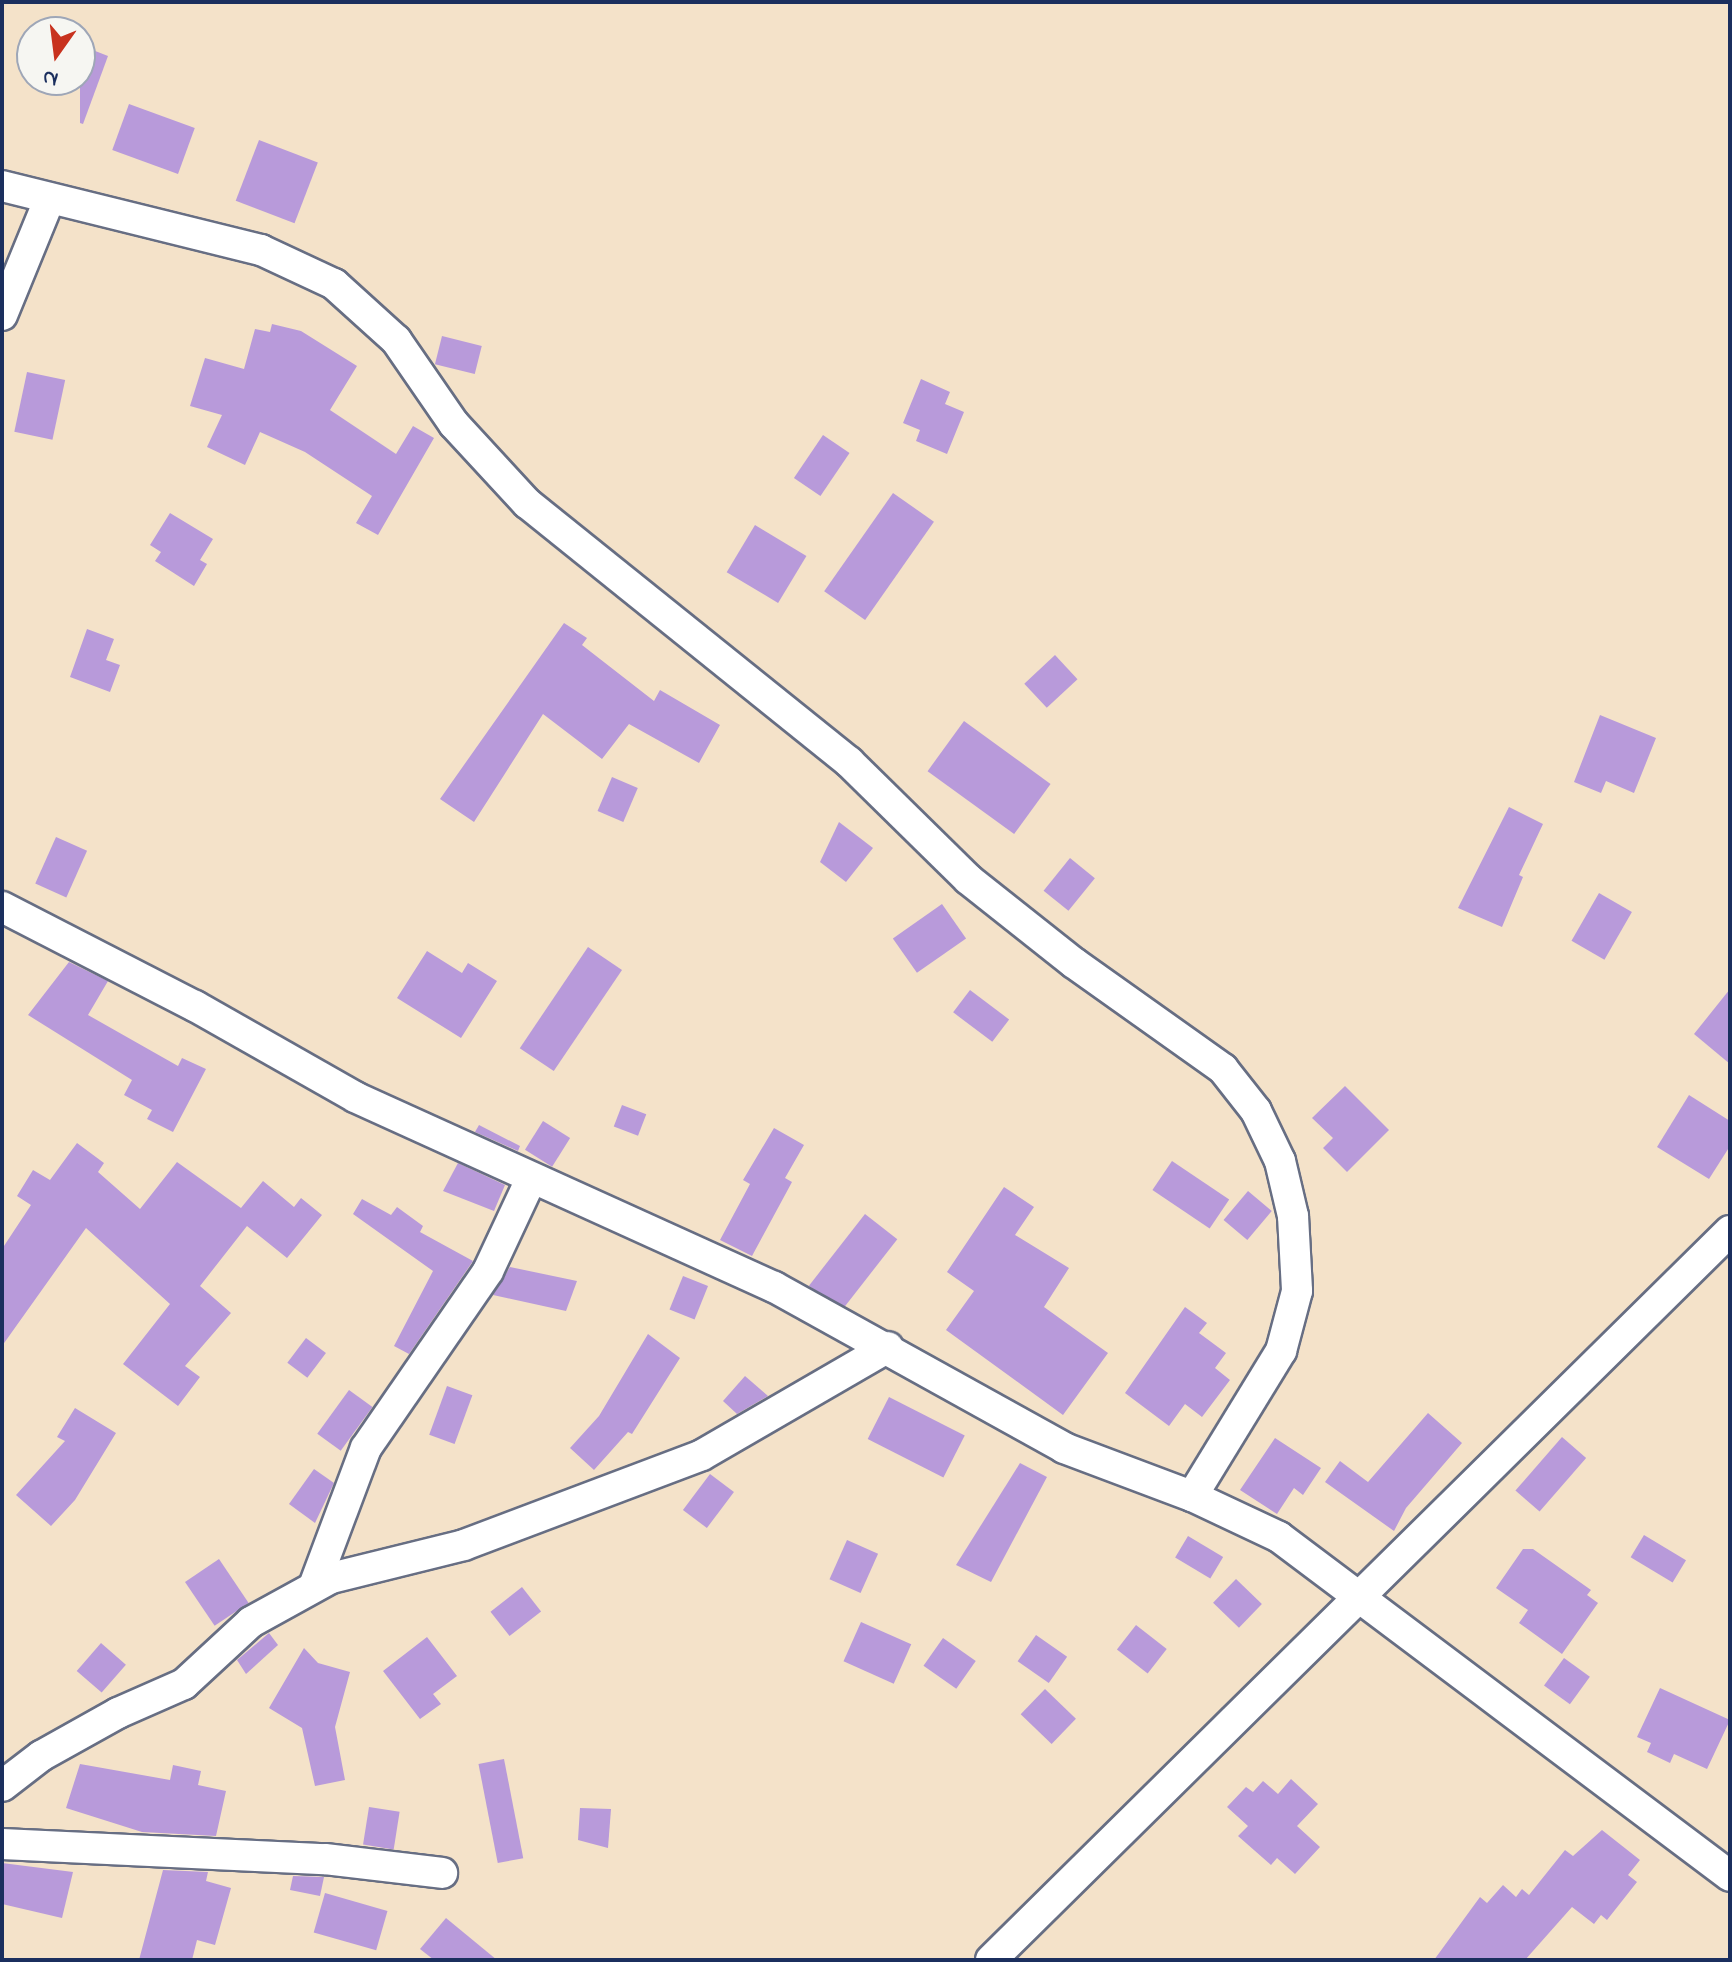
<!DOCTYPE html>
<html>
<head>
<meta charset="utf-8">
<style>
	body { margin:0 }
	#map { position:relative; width:1732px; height:1962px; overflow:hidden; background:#f4e2c9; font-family:"Indie Flower",sans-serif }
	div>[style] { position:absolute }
	.building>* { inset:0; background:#b89ada; transform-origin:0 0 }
	.roads { filter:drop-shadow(2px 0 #676e83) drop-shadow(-2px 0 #676e83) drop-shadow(0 2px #676e83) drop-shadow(0 -2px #676e83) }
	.minor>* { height:30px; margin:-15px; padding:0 15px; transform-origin:15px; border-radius:15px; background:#fff }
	span { translate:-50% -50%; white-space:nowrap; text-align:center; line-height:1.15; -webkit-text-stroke:7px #f6f6f2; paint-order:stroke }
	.frame { position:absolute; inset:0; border:4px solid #1b2f5e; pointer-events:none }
	.north { position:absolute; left:16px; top:16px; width:80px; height:80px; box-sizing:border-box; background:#f6f6f2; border:2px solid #9ea6b7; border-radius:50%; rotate:194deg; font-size:22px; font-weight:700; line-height:32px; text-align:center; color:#1b2f5e }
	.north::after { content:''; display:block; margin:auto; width:28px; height:36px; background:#c8321e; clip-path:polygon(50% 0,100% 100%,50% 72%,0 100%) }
</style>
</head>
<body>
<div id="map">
	<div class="building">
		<i style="clip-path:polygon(80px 45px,108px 56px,83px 124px,80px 123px)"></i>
		<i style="left:129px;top:104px;width:70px;height:49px;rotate:20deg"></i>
		<i style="left:259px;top:140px;width:63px;height:65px;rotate:21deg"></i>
		<i style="clip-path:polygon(272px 324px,301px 331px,357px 366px,330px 410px,396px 454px,413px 426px,434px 438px,378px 535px,356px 523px,372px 496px,305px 452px,260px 432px,245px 465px,207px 447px,222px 415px,190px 406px,205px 358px,244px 369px,255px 329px,270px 332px)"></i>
		<i style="left:442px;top:336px;width:41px;height:29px;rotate:14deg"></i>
		<i style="left:27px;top:372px;width:39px;height:61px;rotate:12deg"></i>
		<i style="clip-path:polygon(921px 379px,950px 392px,945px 404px,964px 412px,947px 454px,916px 441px,920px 430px,903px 423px)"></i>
		<i style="left:823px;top:435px;width:32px;height:52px;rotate:34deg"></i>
		<i style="left:893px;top:493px;width:50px;height:120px;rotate:35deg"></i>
		<i style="clip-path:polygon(170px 513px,213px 539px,200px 560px,207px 564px,194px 586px,155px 561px,161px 552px,150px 545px)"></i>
		<i style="left:755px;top:525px;width:60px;height:55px;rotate:31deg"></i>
		<i style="clip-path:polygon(564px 623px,587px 638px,582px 645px,654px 701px,660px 690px,720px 725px,699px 763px,629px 724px,602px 759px,543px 714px,474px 822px,440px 799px)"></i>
		<i style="clip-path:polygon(87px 629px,114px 639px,106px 660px,120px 665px,110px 692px,70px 677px)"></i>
		<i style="left:1055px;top:655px;width:33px;height:42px;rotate:47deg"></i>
		<i style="clip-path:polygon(1600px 715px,1656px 738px,1634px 793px,1606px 781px,1601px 793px,1574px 782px)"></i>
		<i style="left:964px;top:721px;width:107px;height:62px;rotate:36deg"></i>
		<i style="left:612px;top:777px;width:28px;height:37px;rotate:23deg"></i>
		<i style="clip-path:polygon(1509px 807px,1543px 824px,1519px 875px,1523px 877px,1502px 927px,1458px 908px)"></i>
		<i style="clip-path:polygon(839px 822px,873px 848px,846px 882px,820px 862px)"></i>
		<i style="left:56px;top:837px;width:34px;height:51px;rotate:24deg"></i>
		<i style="left:1070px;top:858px;width:32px;height:42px;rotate:39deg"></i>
		<i style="left:1599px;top:893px;width:38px;height:55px;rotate:30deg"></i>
		<i style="left:942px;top:904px;width:42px;height:60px;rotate:55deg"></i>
		<i style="left:588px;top:947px;width:41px;height:122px;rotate:34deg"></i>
		<i style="clip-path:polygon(427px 951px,462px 973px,468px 963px,497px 981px,461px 1038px,397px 998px)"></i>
		<i style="clip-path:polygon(69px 962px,108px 981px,88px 1015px,178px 1066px,182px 1058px,206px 1069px,173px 1132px,147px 1119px,152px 1110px,124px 1095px,132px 1080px,28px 1015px)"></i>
		<i style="clip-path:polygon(1730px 989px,1730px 1064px,1694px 1034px)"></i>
		<i style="left:970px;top:990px;width:49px;height:28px;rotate:37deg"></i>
		<i style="clip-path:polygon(1345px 1086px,1389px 1130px,1347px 1172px,1323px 1148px,1333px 1138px,1312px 1118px)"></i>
		<i style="clip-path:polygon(1689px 1095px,1730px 1121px,1730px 1146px,1709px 1179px,1657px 1147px)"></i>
		<i style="left:622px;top:1105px;width:26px;height:23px;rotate:21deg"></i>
		<i style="left:543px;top:1121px;width:32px;height:34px;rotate:32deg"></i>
		<i style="clip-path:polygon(479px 1125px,520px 1146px,518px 1151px,475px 1132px)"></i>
		<i style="clip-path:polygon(774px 1128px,804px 1145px,785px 1178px,792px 1182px,752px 1256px,720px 1240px,750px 1184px,743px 1180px)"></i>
		<i style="clip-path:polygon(77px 1143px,104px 1163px,98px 1172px,140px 1209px,177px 1162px,241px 1208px,263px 1181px,294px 1207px,301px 1198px,322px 1215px,287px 1258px,247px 1226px,200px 1286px,231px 1313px,185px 1366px,200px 1377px,178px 1406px,123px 1364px,170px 1304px,86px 1228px,2px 1346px,2px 1249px,31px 1205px,17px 1196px,33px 1170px,50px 1180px)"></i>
		<i style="left:1172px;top:1161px;width:69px;height:35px;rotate:34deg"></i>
		<i style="clip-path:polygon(458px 1163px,505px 1185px,494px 1211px,443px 1191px)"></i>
		<i style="clip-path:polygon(1004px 1187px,1034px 1207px,1015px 1235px,1069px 1268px,1044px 1307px,1108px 1353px,1063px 1415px,946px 1330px,974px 1291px,947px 1272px)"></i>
		<i style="left:1248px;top:1191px;width:31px;height:38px;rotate:40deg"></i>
		<i style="clip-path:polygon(362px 1199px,391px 1215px,397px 1207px,423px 1226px,420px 1232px,473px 1261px,409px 1354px,394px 1346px,433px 1271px,353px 1214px)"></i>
		<i style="left:865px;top:1214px;width:41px;height:91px;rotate:38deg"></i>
		<i style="clip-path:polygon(510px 1267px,577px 1281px,566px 1311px,493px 1295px)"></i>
		<i style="left:683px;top:1276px;width:27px;height:36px;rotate:22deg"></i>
		<i style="clip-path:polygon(1185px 1307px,1207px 1323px,1199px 1333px,1226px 1353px,1215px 1368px,1230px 1380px,1202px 1417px,1185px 1404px,1169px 1426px,1125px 1393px)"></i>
		<i style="clip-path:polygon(648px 1334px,680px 1358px,632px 1434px,628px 1432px,594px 1470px,570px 1448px,599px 1416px)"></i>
		<i style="left:306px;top:1338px;width:25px;height:31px;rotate:37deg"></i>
		<i style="clip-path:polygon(745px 1376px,768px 1396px,737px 1414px,723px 1401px)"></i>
		<i style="left:447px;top:1386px;width:27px;height:52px;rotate:20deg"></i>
		<i style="left:349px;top:1390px;width:29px;height:54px;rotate:36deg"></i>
		<i style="left:889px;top:1397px;width:85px;height:47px;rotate:27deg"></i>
		<i style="clip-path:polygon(75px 1408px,116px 1433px,75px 1500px,51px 1526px,16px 1495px,65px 1441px,57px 1437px)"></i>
		<i style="clip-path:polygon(1428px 1413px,1462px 1443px,1406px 1508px,1394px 1531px,1325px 1482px,1340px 1461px,1368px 1482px)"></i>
		<i style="left:1562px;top:1437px;width:32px;height:71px;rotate:41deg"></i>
		<i style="clip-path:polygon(1275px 1438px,1321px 1468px,1303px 1495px,1294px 1488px,1277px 1514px,1240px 1490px)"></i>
		<i style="clip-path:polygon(1020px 1463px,1047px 1477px,991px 1582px,956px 1565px)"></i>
		<i style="clip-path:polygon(314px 1469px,334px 1483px,315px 1523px,289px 1504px)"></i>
		<i style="left:710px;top:1474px;width:30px;height:45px;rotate:37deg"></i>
		<i style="left:1644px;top:1535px;width:49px;height:26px;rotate:31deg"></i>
		<i style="left:1188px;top:1536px;width:41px;height:25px;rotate:31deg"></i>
		<i style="left:847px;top:1540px;width:34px;height:43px;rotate:24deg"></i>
		<i style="clip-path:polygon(1523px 1549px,1533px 1549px,1591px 1590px,1587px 1595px,1598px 1603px,1562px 1654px,1519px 1623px,1528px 1610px,1496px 1588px)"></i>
		<i style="left:219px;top:1559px;width:53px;height:41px;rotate:56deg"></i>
		<i style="left:1236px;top:1579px;width:36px;height:33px;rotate:44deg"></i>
		<i style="left:522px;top:1587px;width:31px;height:40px;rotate:52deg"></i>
		<i style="left:861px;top:1622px;width:55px;height:43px;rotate:24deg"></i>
		<i style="left:1136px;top:1625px;width:39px;height:31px;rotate:38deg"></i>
		<i style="clip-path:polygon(269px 1633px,278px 1645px,246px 1674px,237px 1660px)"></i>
		<i style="left:1036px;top:1635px;width:38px;height:32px;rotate:35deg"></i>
		<i style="clip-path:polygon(427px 1637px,457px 1676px,433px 1694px,441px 1704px,420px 1719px,383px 1671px)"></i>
		<i style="left:943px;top:1638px;width:40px;height:34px;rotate:35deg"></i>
		<i style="left:101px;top:1643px;width:33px;height:37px;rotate:41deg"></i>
		<i style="clip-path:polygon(304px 1648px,318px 1663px,350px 1672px,335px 1727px,345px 1780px,315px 1786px,302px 1728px,269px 1708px)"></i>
		<i style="left:1564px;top:1658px;width:32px;height:34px;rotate:36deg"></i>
		<i style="clip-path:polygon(1660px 1688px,1730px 1720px,1707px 1769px,1674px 1754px,1670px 1763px,1647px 1752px,1651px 1743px,1637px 1737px)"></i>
		<i style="left:1045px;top:1689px;width:43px;height:35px;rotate:44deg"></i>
		<i style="left:504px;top:1759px;width:101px;height:26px;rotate:79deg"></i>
		<i style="clip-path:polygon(80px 1764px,170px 1780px,173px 1765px,201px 1771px,198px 1785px,226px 1791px,216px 1836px,142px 1832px,66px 1808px)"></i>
		<i style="clip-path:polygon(1291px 1779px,1318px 1804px,1297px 1826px,1320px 1847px,1295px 1874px,1277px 1858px,1271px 1865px,1238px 1836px,1248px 1826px,1227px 1807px,1246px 1787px,1253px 1792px,1263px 1781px,1278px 1794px)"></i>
		<i style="left:369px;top:1807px;width:31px;height:38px;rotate:9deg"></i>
		<i style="clip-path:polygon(580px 1808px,611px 1809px,608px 1848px,578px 1840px)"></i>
		<i style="clip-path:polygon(1602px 1830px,1640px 1860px,1628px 1875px,1637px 1882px,1607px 1920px,1601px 1915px,1594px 1924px,1572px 1907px,1525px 1960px,1434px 1960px,1480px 1897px,1487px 1903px,1503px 1885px,1516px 1897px,1522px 1889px,1529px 1895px,1565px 1850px,1573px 1856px)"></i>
		<i style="clip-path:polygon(2px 1863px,73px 1872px,62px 1918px,2px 1904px)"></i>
		<i style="clip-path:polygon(163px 1870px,208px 1872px,206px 1881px,231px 1888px,215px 1945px,197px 1940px,192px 1960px,139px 1960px)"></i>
		<i style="clip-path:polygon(293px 1876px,324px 1877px,320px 1896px,290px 1890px)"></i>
		<i style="left:325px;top:1893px;width:65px;height:41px;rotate:16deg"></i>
		<i style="clip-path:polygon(446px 1918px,497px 1960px,434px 1960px,420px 1949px)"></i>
	</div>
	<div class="roads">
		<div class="minor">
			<i style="left:2px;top:186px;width:267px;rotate:13.9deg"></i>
			<i style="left:261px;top:250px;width:81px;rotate:25deg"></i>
			<i style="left:334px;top:284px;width:84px;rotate:42.1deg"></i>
			<i style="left:396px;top:340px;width:102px;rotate:55.4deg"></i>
			<i style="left:454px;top:424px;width:108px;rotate:47.3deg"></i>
			<i style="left:527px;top:503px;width:413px;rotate:38.8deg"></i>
			<i style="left:849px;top:762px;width:167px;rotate:44.5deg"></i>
			<i style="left:968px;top:879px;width:135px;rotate:38.4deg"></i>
			<i style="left:1074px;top:963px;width:183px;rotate:35.4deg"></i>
			<i style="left:1223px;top:1069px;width:53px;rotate:51.8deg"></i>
			<i style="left:1256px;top:1111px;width:55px;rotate:64.4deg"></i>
			<i style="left:1280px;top:1161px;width:57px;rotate:76.7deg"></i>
			<i style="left:1293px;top:1216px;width:75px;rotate:86.9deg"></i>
			<i style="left:1297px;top:1291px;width:62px;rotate:104.9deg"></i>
			<i style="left:1281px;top:1351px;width:170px;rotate:121.5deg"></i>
			<i style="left:2px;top:315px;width:126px;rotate:-67.7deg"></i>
			<i style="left:2px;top:907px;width:217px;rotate:27.2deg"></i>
			<i style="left:195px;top:1006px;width:184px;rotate:29.6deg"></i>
			<i style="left:355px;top:1097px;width:460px;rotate:24.4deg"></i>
			<i style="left:774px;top:1287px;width:332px;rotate:29deg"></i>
			<i style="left:1064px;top:1448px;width:137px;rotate:20.6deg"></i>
			<i style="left:1192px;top:1496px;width:96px;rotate:25.2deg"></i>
			<i style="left:1279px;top:1537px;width:564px;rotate:36.93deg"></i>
			<i style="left:314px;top:1586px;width:147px;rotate:-69.4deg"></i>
			<i style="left:366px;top:1448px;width:215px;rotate:-55.4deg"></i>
			<i style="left:488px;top:1271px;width:102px;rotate:-64.9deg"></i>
			<i style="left:2px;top:1786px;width:49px;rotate:-37.6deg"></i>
			<i style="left:41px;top:1756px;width:88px;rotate:-29.2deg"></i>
			<i style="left:118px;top:1713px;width:72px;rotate:-23.7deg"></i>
			<i style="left:184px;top:1684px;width:91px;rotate:-42.8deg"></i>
			<i style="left:251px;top:1622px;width:91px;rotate:-28.8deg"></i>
			<i style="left:331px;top:1578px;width:137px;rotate:-13.9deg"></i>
			<i style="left:464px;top:1545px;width:254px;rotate:-20.7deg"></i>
			<i style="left:702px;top:1455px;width:215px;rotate:-30.1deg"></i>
			<i style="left:2px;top:1844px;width:323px;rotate:2.7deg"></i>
			<i style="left:325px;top:1859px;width:118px;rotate:6.8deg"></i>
			<i style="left:991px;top:1960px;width:1038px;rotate:-44.61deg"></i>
		</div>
	</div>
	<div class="frame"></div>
	<div class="north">N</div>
</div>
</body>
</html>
